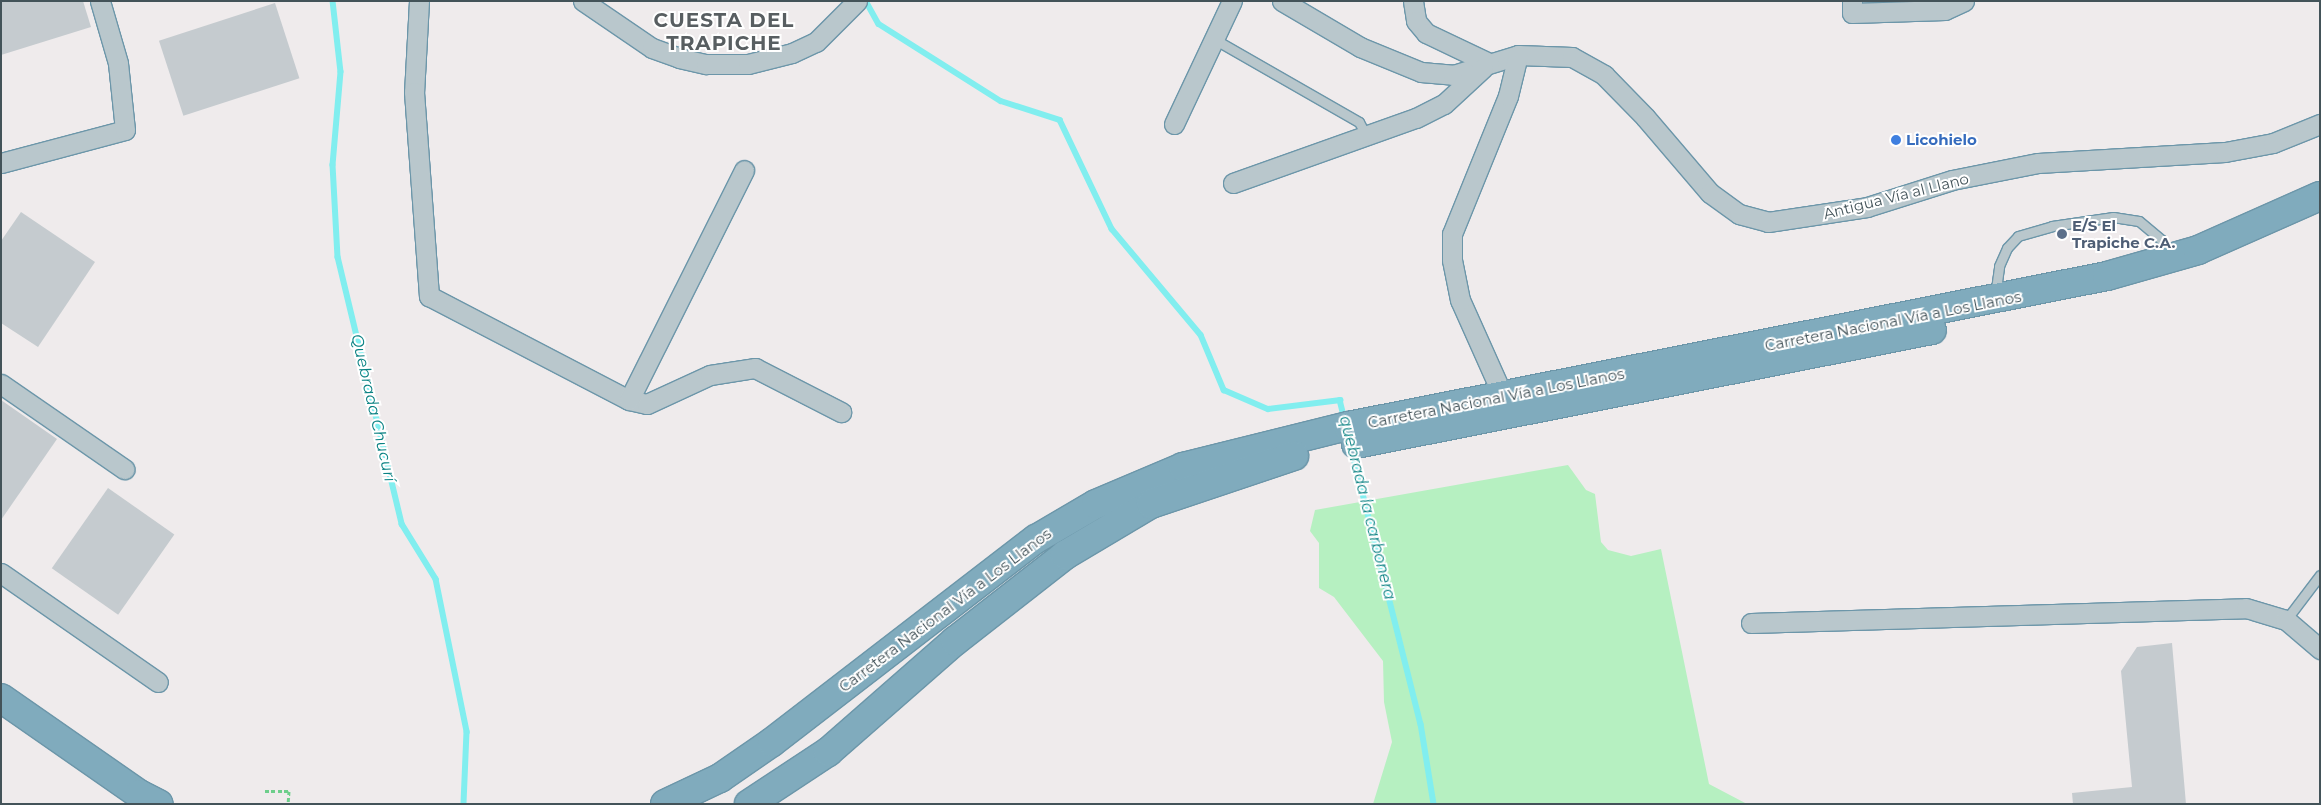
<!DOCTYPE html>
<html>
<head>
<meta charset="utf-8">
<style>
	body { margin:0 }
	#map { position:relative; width:2321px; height:805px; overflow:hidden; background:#efebec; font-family:Montserrat,sans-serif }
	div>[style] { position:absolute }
	.green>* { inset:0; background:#b6f0c1 }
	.stream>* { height:5.5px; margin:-2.75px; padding:0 2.75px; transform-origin:2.75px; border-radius:2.75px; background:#81eeef }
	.building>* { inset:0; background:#c5cbcf; transform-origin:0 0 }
	.path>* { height:3px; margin-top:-1.5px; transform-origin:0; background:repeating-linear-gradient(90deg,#6dce8b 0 4px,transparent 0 6.5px) }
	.roads { filter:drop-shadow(1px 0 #6c96a9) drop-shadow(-1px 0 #6c96a9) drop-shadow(0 1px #6c96a9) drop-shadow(0 -1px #6c96a9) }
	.lane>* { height:9px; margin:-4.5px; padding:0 4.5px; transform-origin:4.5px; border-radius:4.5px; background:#b9c7cc }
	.street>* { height:19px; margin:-9.5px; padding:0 9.5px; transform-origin:9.5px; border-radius:9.5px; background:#b9c7cc }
	.highway>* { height:28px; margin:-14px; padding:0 14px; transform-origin:14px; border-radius:14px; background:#80abbd }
	.dots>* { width:14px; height:14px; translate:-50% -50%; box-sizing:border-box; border:2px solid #fff; border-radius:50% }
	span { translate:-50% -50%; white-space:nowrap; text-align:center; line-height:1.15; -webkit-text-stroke:4px #fff; paint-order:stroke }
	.shop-label { font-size:15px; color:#366cbe; font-weight:700 }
	.left { translate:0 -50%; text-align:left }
	.street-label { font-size:15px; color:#435359 }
	.service-label { font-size:15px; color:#4e5e75; font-weight:700 }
	.water-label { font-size:16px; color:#0a8283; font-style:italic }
	.district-label { font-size:20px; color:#585e61; font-weight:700; letter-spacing:1px }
	.frame { position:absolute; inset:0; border:2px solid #435359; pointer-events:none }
</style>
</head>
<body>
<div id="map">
	<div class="green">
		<i style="clip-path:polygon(1568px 465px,1586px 490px,1595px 494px,1601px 542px,1608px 550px,1631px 556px,1661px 549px,1709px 784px,1747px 804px,1373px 804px,1392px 742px,1384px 702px,1383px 661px,1334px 597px,1319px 588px,1319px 543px,1310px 531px,1315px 510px)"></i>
	</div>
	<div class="stream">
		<i style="left:333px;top:1px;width:71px;rotate:83.6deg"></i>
		<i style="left:341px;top:72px;width:93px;rotate:94.9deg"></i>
		<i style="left:333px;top:165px;width:92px;rotate:86.9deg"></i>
		<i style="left:338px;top:257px;width:275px;rotate:76.5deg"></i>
		<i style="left:402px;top:524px;width:65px;rotate:58.3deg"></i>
		<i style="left:436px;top:579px;width:156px;rotate:78.5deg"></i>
		<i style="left:467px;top:732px;width:72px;rotate:92.4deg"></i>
		<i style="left:866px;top:1px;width:26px;rotate:61deg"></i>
		<i style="left:879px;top:24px;width:144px;rotate:32.3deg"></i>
		<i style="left:1001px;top:101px;width:62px;rotate:17.9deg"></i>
		<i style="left:1060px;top:120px;width:121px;rotate:64.5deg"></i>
		<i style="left:1112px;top:229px;width:138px;rotate:50deg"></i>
		<i style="left:1201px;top:335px;width:60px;rotate:67.3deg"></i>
		<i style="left:1224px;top:390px;width:48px;rotate:23.4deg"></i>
		<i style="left:1268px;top:409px;width:73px;rotate:-7.1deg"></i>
		<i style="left:1340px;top:400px;width:21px;rotate:76deg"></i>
		<i style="left:1352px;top:450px;width:283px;rotate:75.9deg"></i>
		<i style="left:1421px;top:724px;width:81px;rotate:80.8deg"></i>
	</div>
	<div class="building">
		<i style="clip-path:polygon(1px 1px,83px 1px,91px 27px,1px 55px)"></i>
		<i style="left:275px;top:3px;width:79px;height:122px;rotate:72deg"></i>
		<i style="clip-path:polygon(21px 212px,95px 262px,38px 347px,1px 323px,1px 241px)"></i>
		<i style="clip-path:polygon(1px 400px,57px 439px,1px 520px)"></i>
		<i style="left:108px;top:488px;width:81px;height:98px;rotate:35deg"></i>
		<i style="clip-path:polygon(2172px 643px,2186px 804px,2073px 804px,2072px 793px,2132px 787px,2121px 671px,2137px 647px)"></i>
	</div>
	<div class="path">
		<i style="left:265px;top:791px;width:24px"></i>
		<i style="left:289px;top:791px;width:13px;rotate:94deg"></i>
	</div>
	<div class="roads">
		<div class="lane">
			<i style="left:1214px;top:39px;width:167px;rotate:29.8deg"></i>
			<i style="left:1359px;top:122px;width:15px;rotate:62deg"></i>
			<i style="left:1995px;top:296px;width:30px;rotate:-82deg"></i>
			<i style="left:1999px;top:266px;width:20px;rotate:-66deg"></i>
			<i style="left:2007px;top:248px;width:16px;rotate:-47deg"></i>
			<i style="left:2018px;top:236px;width:35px;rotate:-16deg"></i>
			<i style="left:2052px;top:226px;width:62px;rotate:-8.4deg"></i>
			<i style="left:2113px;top:217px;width:26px;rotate:9deg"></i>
			<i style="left:2139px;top:221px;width:30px;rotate:40deg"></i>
			<i style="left:2162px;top:240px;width:17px;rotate:65deg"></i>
			<i style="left:2286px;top:620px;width:56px;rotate:-52.9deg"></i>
		</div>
		<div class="street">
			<i style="left:419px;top:1px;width:91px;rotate:93.1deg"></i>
			<i style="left:414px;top:92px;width:205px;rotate:85.8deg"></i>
			<i style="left:429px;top:296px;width:225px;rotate:27.5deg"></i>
			<i style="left:629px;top:400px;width:18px;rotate:13deg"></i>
			<i style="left:647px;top:404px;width:69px;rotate:-24.7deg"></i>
			<i style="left:710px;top:375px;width:46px;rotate:-8.8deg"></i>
			<i style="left:755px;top:368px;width:97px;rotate:27.1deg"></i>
			<i style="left:583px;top:1px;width:83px;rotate:34.3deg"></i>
			<i style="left:652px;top:48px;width:29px;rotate:20deg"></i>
			<i style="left:679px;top:58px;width:28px;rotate:13deg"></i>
			<i style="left:706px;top:64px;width:42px"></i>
			<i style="left:748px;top:64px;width:45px;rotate:-14deg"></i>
			<i style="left:792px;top:53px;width:26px;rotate:-25deg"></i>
			<i style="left:816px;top:42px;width:58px;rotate:-45deg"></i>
			<i style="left:1282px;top:1px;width:91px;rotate:30.5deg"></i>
			<i style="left:1360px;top:47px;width:66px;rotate:22.3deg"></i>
			<i style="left:1421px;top:72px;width:32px;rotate:5deg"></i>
			<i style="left:1453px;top:75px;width:68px;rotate:-17.1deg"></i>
			<i style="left:1518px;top:55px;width:54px;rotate:2.1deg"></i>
			<i style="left:1572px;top:57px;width:37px;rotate:29deg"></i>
			<i style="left:1604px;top:75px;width:59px;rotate:45.7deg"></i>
			<i style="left:1645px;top:117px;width:100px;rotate:49.5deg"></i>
			<i style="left:1710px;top:193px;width:36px;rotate:36deg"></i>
			<i style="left:1739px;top:214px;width:30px;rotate:15deg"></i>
			<i style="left:1768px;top:222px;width:100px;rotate:-8.6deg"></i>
			<i style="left:1867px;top:207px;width:89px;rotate:-17.6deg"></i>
			<i style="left:1952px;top:180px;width:88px;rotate:-11.2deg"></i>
			<i style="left:2038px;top:163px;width:187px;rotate:-3.4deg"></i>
			<i style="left:2225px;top:152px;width:49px;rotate:-10.6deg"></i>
			<i style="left:2273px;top:143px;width:51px;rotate:-22deg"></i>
			<i style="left:1413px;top:1px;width:20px;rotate:81deg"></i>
			<i style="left:1416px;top:21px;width:16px;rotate:50deg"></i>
			<i style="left:1426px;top:33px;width:70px;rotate:25.5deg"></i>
			<i style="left:1852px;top:1px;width:12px;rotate:90deg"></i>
			<i style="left:1852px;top:13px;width:93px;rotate:-1.8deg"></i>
			<i style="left:1945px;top:10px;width:21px;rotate:-25deg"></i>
			<i style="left:1174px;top:124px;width:136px;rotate:-64.8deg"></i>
			<i style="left:1px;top:163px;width:128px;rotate:-14.9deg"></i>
			<i style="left:125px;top:130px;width:67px;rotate:-96deg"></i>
			<i style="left:118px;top:63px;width:65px;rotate:-106.2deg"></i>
			<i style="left:1233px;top:183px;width:194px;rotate:-19.6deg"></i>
			<i style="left:1416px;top:118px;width:31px;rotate:-27deg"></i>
			<i style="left:1444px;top:104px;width:53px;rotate:-42.7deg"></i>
			<i style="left:1px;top:384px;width:150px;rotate:34.6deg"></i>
			<i style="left:1503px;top:396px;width:105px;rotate:-114.1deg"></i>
			<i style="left:1460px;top:300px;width:41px;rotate:-101.3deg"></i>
			<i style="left:1452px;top:260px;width:26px;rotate:-90deg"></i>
			<i style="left:1452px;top:234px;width:149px;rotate:-67.9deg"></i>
			<i style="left:1508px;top:96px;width:42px;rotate:-76.3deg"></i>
			<i style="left:629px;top:400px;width:257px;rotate:-63.4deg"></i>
			<i style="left:1px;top:573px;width:191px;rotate:34.8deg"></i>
			<i style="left:1751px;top:623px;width:495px;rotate:-1.7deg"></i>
			<i style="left:2246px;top:608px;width:42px;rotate:16.7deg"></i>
			<i style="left:2286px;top:620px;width:45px;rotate:40.5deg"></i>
		</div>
		<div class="highway">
			<i style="left:1356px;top:444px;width:587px;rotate:-11.2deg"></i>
			<i style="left:1px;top:698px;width:168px;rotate:34.8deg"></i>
			<i style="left:139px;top:794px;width:22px;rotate:27deg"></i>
			<i style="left:665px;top:804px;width:61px;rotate:-25.3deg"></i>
			<i style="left:720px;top:778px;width:63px;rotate:-34.7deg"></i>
			<i style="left:772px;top:742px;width:333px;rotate:-37.6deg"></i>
			<i style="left:1036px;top:539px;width:69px;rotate:-30.3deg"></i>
			<i style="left:1096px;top:504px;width:95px;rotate:-23deg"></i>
			<i style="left:1183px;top:467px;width:170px;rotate:-14deg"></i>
			<i style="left:1348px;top:426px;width:774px;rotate:-11.18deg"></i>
			<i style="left:2107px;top:276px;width:95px;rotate:-15.9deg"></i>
			<i style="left:2198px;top:250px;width:133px;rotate:-23.9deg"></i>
			<i style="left:749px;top:804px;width:95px;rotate:-33.4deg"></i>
			<i style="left:828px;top:752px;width:169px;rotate:-41.2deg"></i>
			<i style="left:955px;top:641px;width:140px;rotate:-38deg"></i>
			<i style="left:1065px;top:555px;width:100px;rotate:-30.7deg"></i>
			<i style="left:1151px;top:504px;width:151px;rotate:-18.6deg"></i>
		</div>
	</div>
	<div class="dots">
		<i style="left:1896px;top:140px;background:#3f7fe0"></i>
		<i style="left:2062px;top:234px;background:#5c6f8a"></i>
	</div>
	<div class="shop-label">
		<span class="left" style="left:1906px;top:140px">Licohielo</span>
	</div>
	<div class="street-label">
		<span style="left:1896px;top:196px;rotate:-14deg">Antigua Vía al Llano</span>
		<span style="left:1893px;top:321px;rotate:-11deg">Carretera Nacional Vía a Los Llanos</span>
		<span style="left:1496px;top:398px;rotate:-11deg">Carretera Nacional Vía a Los Llanos</span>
		<span style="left:945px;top:610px;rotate:-37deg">Carretera Nacional Vía a Los Llanos</span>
	</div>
	<div class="service-label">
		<span class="left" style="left:2072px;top:234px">E/S El<br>Trapiche C.A.</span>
	</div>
	<div class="water-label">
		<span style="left:373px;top:408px;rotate:77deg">Quebrada Chucurí</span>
		<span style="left:1367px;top:508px;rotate:76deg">quebrada la carbonera</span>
	</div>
	<div class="district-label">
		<span style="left:724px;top:32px">CUESTA DEL<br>TRAPICHE</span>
	</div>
	<div class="frame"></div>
</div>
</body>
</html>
